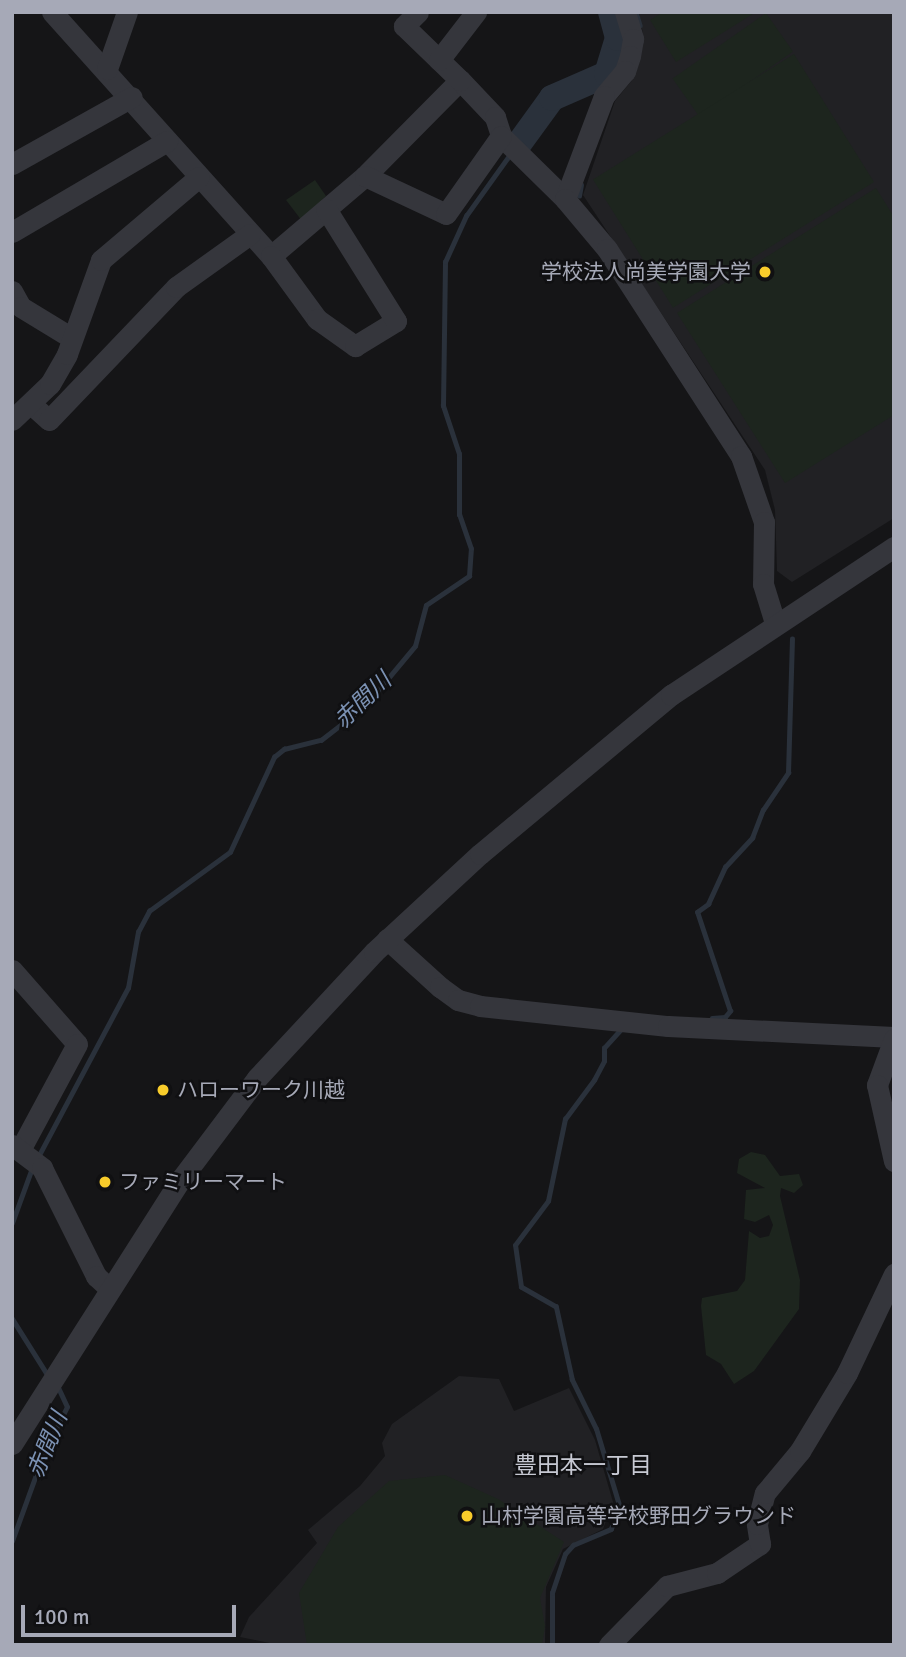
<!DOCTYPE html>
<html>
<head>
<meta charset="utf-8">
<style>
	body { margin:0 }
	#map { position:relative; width:906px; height:1657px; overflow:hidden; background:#151517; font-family:Signika,"Noto Sans JP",sans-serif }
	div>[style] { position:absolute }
	.built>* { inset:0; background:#212124 }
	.green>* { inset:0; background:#1d251e; transform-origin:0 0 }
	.stream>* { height:4.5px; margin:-2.25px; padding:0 2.25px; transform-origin:2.25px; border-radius:2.25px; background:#2a313b }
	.river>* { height:26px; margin:-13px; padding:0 13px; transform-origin:13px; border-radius:13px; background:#2a313b }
	.minor>* { height:21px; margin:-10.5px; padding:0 10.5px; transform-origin:10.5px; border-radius:10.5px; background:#35363c }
	.dots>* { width:19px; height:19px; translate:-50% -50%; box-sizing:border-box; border:4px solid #101012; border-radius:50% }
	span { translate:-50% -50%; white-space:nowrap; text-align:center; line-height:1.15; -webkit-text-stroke:5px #101012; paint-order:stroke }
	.poi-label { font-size:21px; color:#a6a9b7 }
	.right { translate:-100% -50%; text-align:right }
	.left { translate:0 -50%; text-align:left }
	.water-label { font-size:23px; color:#7c92b4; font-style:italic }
	.neighbourhood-label { font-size:23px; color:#c7c9d3 }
	.frame { position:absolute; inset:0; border:14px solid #a6a9b7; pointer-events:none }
	.scale { position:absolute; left:21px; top:1605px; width:215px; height:32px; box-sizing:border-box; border:4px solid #a6a9b7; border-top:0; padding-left:9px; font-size:21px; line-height:24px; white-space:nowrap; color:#a6a9b7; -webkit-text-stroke:5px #101012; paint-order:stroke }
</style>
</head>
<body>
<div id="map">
	<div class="built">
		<i style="clip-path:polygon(639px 12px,894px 12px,894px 518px,792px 582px,777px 571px,775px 510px,765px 470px,583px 195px,615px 101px,633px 79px,638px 62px,643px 35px)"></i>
		<i style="clip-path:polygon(459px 1376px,499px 1379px,514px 1411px,569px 1388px,595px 1440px,613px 1502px,603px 1529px,563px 1549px,546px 1587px,545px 1645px,279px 1645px,240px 1637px,249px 1617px,317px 1543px,308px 1530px,360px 1486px,385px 1456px,382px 1443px,392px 1424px)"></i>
	</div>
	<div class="green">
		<i style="clip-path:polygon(663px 12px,756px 12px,676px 62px,650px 20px)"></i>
		<i style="left:766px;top:13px;width:47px;height:114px;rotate:55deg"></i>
		<i style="left:794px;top:54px;width:151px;height:237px;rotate:58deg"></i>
		<i style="clip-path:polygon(315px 180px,326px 196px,302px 221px,286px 200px)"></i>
		<i style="clip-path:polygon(876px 188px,894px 217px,894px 415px,785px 483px,677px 313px)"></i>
		<i style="clip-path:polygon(751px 1152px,765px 1155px,780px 1176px,799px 1174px,803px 1185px,794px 1193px,781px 1188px,780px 1196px,800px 1280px,799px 1309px,754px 1371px,734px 1384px,721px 1364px,706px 1355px,701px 1306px,702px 1298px,737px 1291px,745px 1280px,749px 1231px,760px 1238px,769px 1236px,773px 1225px,769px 1215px,755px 1222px,744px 1219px,746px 1190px,765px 1188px,737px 1173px,739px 1159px)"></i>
		<i style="clip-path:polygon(445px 1475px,498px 1499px,564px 1542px,540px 1598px,545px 1626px,542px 1645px,307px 1645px,299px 1593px,338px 1527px,389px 1481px)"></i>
	</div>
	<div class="stream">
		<i style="left:636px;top:12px;width:14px;rotate:73deg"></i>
		<i style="left:579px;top:196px;width:11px;rotate:-80deg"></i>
		<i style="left:712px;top:1018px;width:13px;rotate:-4deg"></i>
		<i style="left:725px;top:1017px;width:8px;rotate:-50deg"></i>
		<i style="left:730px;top:1011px;width:104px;rotate:-108.4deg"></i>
		<i style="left:697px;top:912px;width:14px;rotate:-36deg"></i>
		<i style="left:708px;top:904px;width:41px;rotate:-65.3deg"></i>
		<i style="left:725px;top:867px;width:40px;rotate:-47deg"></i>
		<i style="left:752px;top:838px;width:30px;rotate:-69deg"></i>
		<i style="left:763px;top:810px;width:45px;rotate:-56deg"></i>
		<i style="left:788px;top:773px;width:134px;rotate:-88.3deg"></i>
		<i style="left:38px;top:1157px;width:191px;rotate:-62deg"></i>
		<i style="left:128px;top:988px;width:57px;rotate:-79.9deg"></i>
		<i style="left:138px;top:932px;width:24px;rotate:-62deg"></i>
		<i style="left:149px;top:911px;width:100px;rotate:-36.1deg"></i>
		<i style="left:230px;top:852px;width:105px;rotate:-65.1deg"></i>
		<i style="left:274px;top:757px;width:13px;rotate:-39deg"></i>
		<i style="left:284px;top:749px;width:38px;rotate:-14deg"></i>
		<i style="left:321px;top:740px;width:56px;rotate:-37.7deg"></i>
		<i style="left:365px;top:706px;width:78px;rotate:-50.2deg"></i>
		<i style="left:415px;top:646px;width:42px;rotate:-75deg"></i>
		<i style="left:426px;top:605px;width:52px;rotate:-34deg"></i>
		<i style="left:469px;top:576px;width:27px;rotate:-86deg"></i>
		<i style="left:471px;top:549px;width:36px;rotate:-109deg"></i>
		<i style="left:459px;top:515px;width:61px;rotate:-90deg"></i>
		<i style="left:459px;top:454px;width:51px;rotate:-108.4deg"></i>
		<i style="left:443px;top:406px;width:144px;rotate:-89.2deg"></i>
		<i style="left:445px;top:262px;width:51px;rotate:-65.5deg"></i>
		<i style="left:466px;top:216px;width:74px;rotate:-54.4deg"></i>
		<i style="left:12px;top:1223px;width:59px;rotate:-70deg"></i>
		<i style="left:12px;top:1318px;width:70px;rotate:57.9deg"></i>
		<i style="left:12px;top:1541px;width:97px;rotate:-70.1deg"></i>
		<i style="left:45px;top:1450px;width:48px;rotate:-62.9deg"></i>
		<i style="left:67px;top:1407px;width:23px;rotate:-115deg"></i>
		<i style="left:552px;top:1645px;width:52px;rotate:-90deg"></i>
		<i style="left:552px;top:1593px;width:41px;rotate:-71.6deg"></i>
		<i style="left:565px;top:1554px;width:12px;rotate:-48deg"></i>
		<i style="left:573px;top:1545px;width:41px;rotate:-22.8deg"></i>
		<i style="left:611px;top:1529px;width:25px;rotate:-72deg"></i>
		<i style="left:619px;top:1505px;width:79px;rotate:-106.8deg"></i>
		<i style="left:596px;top:1429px;width:55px;rotate:-116.1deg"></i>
		<i style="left:572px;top:1380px;width:75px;rotate:-102.4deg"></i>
		<i style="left:556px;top:1307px;width:40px;rotate:-150.3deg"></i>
		<i style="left:521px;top:1287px;width:42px;rotate:-98.1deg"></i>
		<i style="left:515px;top:1245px;width:55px;rotate:-53.1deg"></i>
		<i style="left:548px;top:1201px;width:84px;rotate:-78.3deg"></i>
		<i style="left:565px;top:1119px;width:49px;rotate:-53.4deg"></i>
		<i style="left:594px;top:1080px;width:21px;rotate:-62deg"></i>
		<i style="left:604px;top:1061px;width:13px;rotate:-90deg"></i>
		<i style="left:604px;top:1048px;width:25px;rotate:-48deg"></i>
	</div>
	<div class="river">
		<i style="left:518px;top:145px;width:58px;rotate:-54.1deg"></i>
		<i style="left:552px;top:98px;width:60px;rotate:-23.6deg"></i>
		<i style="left:607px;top:74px;width:38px;rotate:-73deg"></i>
		<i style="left:618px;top:38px;width:27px;rotate:-105deg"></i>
	</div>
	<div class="minor">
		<i style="left:52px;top:12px;width:328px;rotate:48.1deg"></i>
		<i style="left:271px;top:256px;width:123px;rotate:-40.4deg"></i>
		<i style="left:365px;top:176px;width:135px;rotate:-45.3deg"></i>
		<i style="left:460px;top:80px;width:51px;rotate:46.6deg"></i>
		<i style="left:495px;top:117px;width:20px;rotate:72deg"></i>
		<i style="left:501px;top:136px;width:90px;rotate:44.5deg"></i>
		<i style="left:418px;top:12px;width:20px;rotate:135deg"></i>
		<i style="left:404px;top:26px;width:78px;rotate:44deg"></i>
		<i style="left:625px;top:12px;width:28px;rotate:73deg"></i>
		<i style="left:633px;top:39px;width:17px;rotate:100deg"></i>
		<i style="left:630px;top:56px;width:16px;rotate:108deg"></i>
		<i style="left:625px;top:71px;width:33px;rotate:130deg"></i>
		<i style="left:604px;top:96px;width:110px;rotate:110.7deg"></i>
		<i style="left:565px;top:199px;width:65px;rotate:50deg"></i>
		<i style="left:607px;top:249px;width:247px;rotate:57.1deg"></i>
		<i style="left:741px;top:456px;width:70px;rotate:70.8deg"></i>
		<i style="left:764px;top:522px;width:62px;rotate:90.9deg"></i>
		<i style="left:763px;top:584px;width:41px;rotate:72.9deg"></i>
		<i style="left:439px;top:60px;width:61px;rotate:-52.4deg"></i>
		<i style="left:107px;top:69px;width:60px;rotate:-70.7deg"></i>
		<i style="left:12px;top:164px;width:137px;rotate:-29.2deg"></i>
		<i style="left:365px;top:176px;width:89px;rotate:25.1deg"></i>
		<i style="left:446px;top:214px;width:95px;rotate:-54.8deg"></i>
		<i style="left:12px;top:232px;width:180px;rotate:-30.4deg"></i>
		<i style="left:271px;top:256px;width:78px;rotate:53.9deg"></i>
		<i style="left:317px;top:319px;width:47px;rotate:35.4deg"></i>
		<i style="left:355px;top:346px;width:48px;rotate:-31.4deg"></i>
		<i style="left:396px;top:321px;width:132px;rotate:-122deg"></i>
		<i style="left:12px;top:291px;width:18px;rotate:61deg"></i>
		<i style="left:21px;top:307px;width:60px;rotate:31.3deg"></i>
		<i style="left:31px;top:404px;width:24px;rotate:42deg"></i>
		<i style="left:49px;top:420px;width:184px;rotate:-46.3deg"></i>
		<i style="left:176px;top:287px;width:91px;rotate:-35.6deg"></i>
		<i style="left:12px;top:420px;width:52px;rotate:-43.5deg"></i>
		<i style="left:50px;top:384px;width:34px;rotate:-60deg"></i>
		<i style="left:67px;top:354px;width:100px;rotate:-70.1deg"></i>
		<i style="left:101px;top:260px;width:128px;rotate:-40.3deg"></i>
		<i style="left:387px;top:939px;width:72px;rotate:42.2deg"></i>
		<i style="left:440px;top:987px;width:22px;rotate:36deg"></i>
		<i style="left:458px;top:1000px;width:23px;rotate:15deg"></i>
		<i style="left:480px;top:1006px;width:189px;rotate:6.1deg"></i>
		<i style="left:668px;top:1026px;width:226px;rotate:2.8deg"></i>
		<i style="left:12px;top:970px;width:98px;rotate:48.7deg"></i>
		<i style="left:77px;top:1044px;width:120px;rotate:118.3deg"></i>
		<i style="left:894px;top:1039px;width:49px;rotate:110.3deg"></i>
		<i style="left:877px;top:1085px;width:78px;rotate:77.4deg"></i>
		<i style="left:12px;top:1145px;width:38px;rotate:37deg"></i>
		<i style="left:42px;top:1168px;width:121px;rotate:63.4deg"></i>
		<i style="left:96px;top:1276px;width:16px;rotate:43deg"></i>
		<i style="left:12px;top:1444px;width:314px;rotate:-57.5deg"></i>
		<i style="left:181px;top:1179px;width:126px;rotate:-53deg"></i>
		<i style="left:257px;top:1078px;width:172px;rotate:-47.1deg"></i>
		<i style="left:374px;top:952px;width:144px;rotate:-42.8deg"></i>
		<i style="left:480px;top:854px;width:249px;rotate:-39.8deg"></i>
		<i style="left:671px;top:695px;width:268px;rotate:-33.6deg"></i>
		<i style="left:609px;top:1645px;width:83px;rotate:-45.5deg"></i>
		<i style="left:667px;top:1586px;width:52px;rotate:-14.6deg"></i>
		<i style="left:717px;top:1573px;width:52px;rotate:-34deg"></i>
		<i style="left:760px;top:1544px;width:20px;rotate:-99deg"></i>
		<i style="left:757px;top:1524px;width:32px;rotate:-76deg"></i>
		<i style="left:765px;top:1493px;width:55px;rotate:-50.2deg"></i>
		<i style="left:800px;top:1451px;width:91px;rotate:-58.9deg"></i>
		<i style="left:847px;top:1373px;width:110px;rotate:-64.6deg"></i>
	</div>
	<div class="dots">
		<i style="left:765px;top:272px;background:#f8cc2b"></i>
		<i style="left:163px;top:1090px;background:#f8cc2b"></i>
		<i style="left:105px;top:1182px;background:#f8cc2b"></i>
		<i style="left:467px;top:1516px;background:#f8cc2b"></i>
	</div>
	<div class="poi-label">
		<span class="right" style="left:751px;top:272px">学校法人尚美学園大学</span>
		<span class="left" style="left:177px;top:1090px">ハローワーク川越</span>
		<span class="left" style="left:119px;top:1182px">ファミリーマート</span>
		<span class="left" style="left:481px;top:1516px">山村学園高等学校野田グラウンド</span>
	</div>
	<div class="water-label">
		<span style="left:363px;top:701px;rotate:-44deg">赤間川</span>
		<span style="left:48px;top:1445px;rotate:-68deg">赤間川</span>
	</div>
	<div class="neighbourhood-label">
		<span style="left:583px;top:1466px">豊田本一丁目</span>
	</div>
	<div class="frame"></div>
	<div class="scale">100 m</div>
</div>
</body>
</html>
